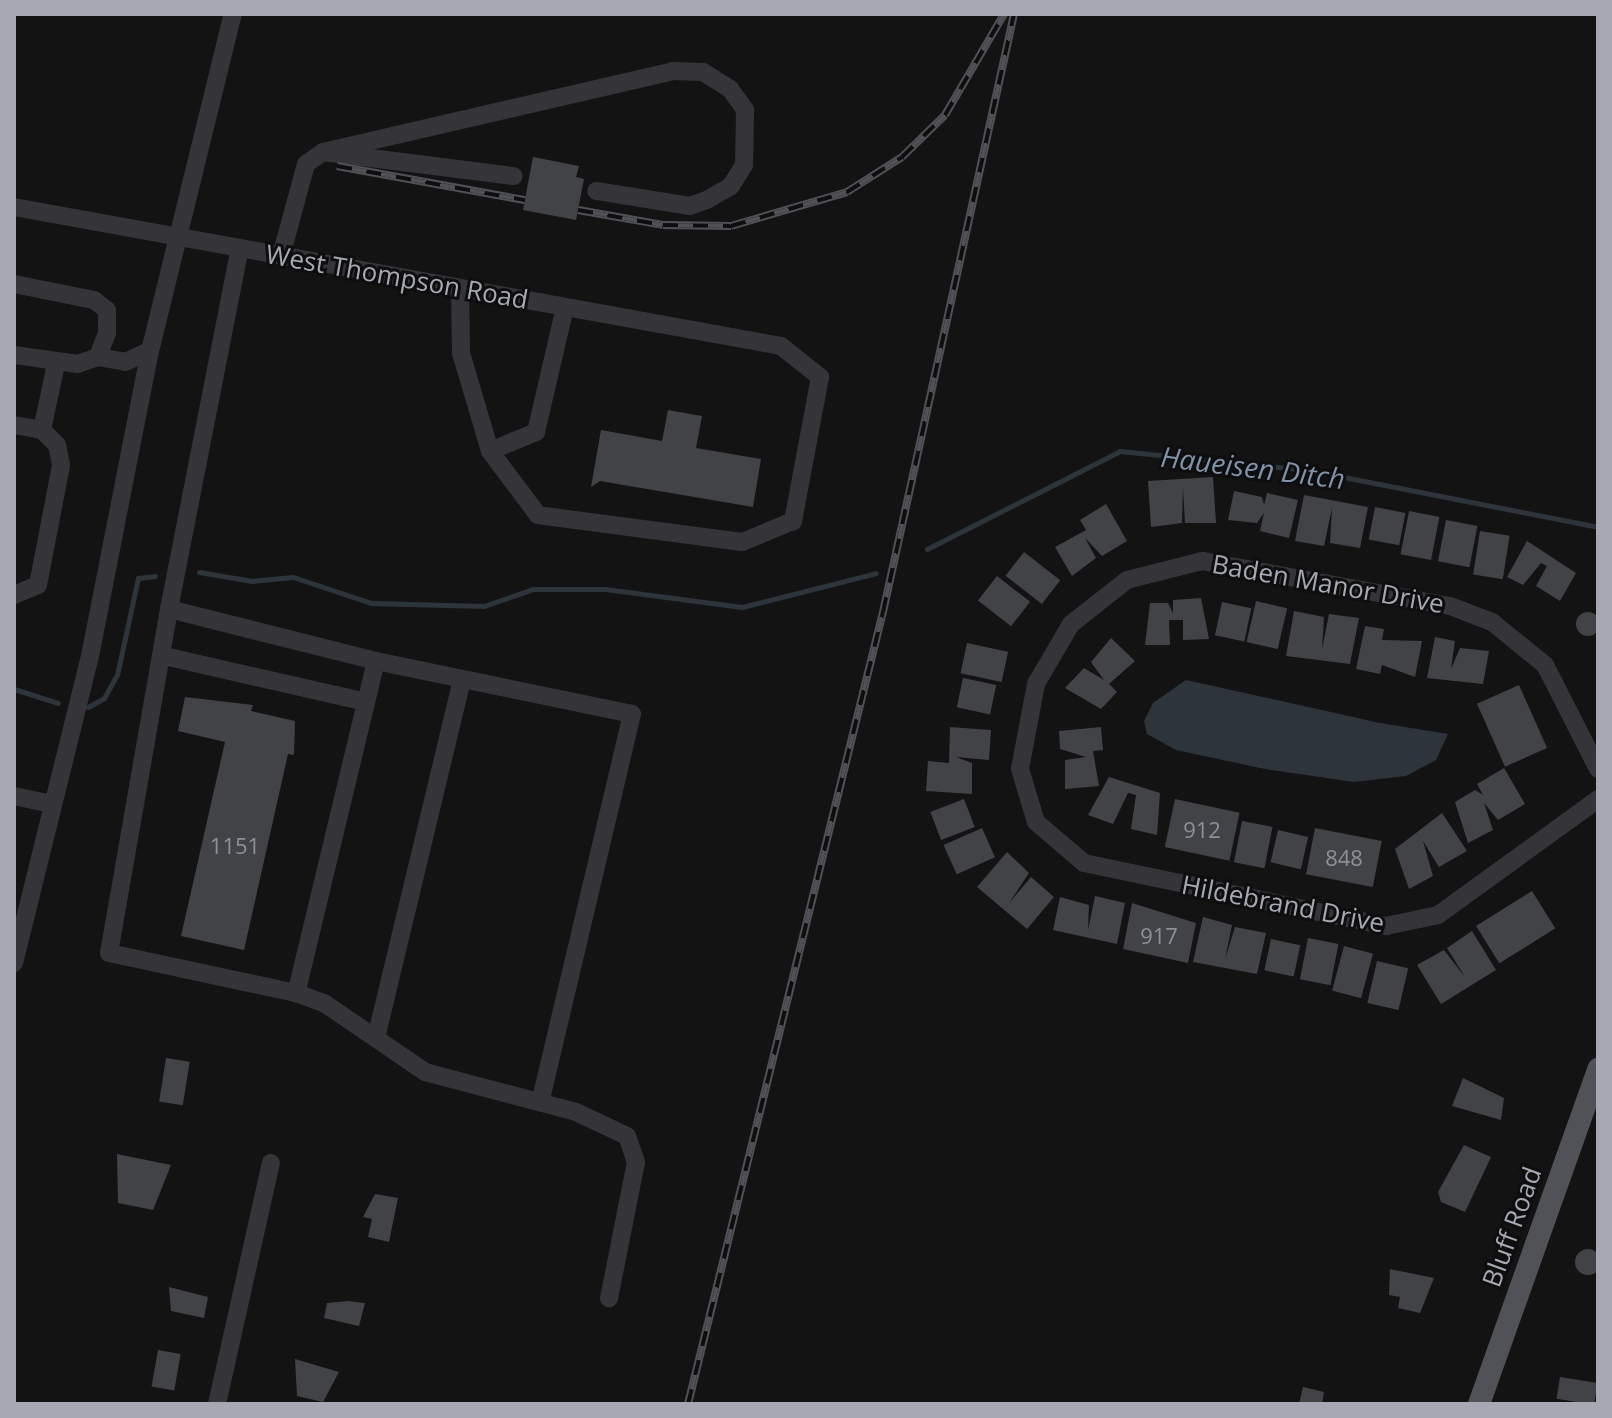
<!DOCTYPE html>
<html>
<head>
<meta charset="utf-8">
<style>
	body { margin:0 }
	#map { position:relative; width:1612px; height:1418px; overflow:hidden; background:#131314; font-family:"Open Sans",sans-serif }
	div>[style] { position:absolute }
	.water>* { inset:0; background:#2e343c }
	.stream>* { height:5px; margin:-2.5px; padding:0 2.5px; transform-origin:2.5px; border-radius:2.5px; background:#2e343c }
	.building>* { inset:0; background:#424347; transform-origin:0 0 }
	.round { border-radius:50% }
	.minor>* { height:18px; margin:-9px; padding:0 9px; transform-origin:9px; border-radius:9px; background:#353539 }
	.major>* { height:22px; margin:-11px; padding:0 11px; transform-origin:11px; border-radius:11px; background:#515258 }
	.rail>* { height:8px; margin-top:-4px; transform-origin:0; background:repeating-linear-gradient(90deg,#0e0e0f 0 15px,#505156 0 30px); box-sizing:border-box; border-block:2px solid #505156 }
	span { translate:-50% -50%; white-space:nowrap; text-align:center; line-height:1.15; -webkit-text-stroke:6px #0e0e0f; paint-order:stroke }
	.number-label { font-size:22px; color:#8d9098 }
	.number-label span { -webkit-text-stroke-width:0 }
	.street-label { font-size:26px; color:#a6a9b3 }
	.water-label { font-size:28px; color:#8192ab; font-style:italic }
	.frame { position:absolute; inset:0; border:16px solid #a6a9b3; pointer-events:none }
</style>
</head>
<body>
<div id="map">
	<div class="water">
		<i style="clip-path:polygon(1186px 680px,1380px 723px,1448px 734px,1436px 760px,1406px 776px,1354px 782px,1265px 769px,1176px 750px,1147px 734px,1144px 721px,1153px 703px)"></i>
	</div>
	<div class="stream">
		<i style="left:927px;top:549px;width:216px;rotate:-26.9deg"></i>
		<i style="left:1120px;top:451px;width:189px;rotate:5.8deg"></i>
		<i style="left:1308px;top:470px;width:296px;rotate:11.1deg"></i>
		<i style="left:199px;top:572px;width:54px;rotate:9.6deg"></i>
		<i style="left:252px;top:581px;width:41px;rotate:-5.6deg"></i>
		<i style="left:293px;top:577px;width:82px;rotate:18.4deg"></i>
		<i style="left:371px;top:603px;width:113px;rotate:1.5deg"></i>
		<i style="left:484px;top:606px;width:52px;rotate:-19.1deg"></i>
		<i style="left:533px;top:589px;width:72px"></i>
		<i style="left:605px;top:589px;width:138px;rotate:7.5deg"></i>
		<i style="left:742px;top:607px;width:138px;rotate:-14.2deg"></i>
		<i style="left:14px;top:689px;width:46px;rotate:17.7deg"></i>
		<i style="left:88px;top:707px;width:18px;rotate:-29deg"></i>
		<i style="left:104px;top:698px;width:26px;rotate:-61deg"></i>
		<i style="left:117px;top:675px;width:99px;rotate:-77.8deg"></i>
		<i style="left:138px;top:578px;width:17px;rotate:-7deg"></i>
	</div>
	<div class="building">
		<i style="clip-path:polygon(533px 157px,579px 166px,576px 177px,584px 179px,576px 220px,523px 210px)"></i>
		<i style="clip-path:polygon(668px 410px,702px 416px,696px 448px,761px 459px,753px 507px,600px 481px,591px 487px,601px 430px,662px 441px)"></i>
		<i style="clip-path:polygon(1213px 477px,1216px 523px,1185px 523px,1183px 488px,1182px 523px,1151px 527px,1148px 481px)"></i>
		<i style="clip-path:polygon(1234px 491px,1262px 497px,1264px 505px,1267px 493px,1298px 500px,1289px 538px,1260px 531px,1264px 513px,1257px 523px,1228px 520px)"></i>
		<i style="clip-path:polygon(1304px 495px,1368px 507px,1360px 548px,1330px 543px,1332px 508px,1324px 546px,1295px 541px)"></i>
		<i style="clip-path:polygon(1106px 504px,1127px 541px,1102px 556px,1085px 538px,1096px 558px,1072px 576px,1055px 547px,1086px 530px,1080px 520px)"></i>
		<i style="left:1375px;top:507px;width:31px;height:33px;rotate:11deg"></i>
		<i style="left:1409px;top:511px;width:31px;height:44px;rotate:11deg"></i>
		<i style="left:1446px;top:520px;width:32px;height:42px;rotate:11deg"></i>
		<i style="left:1480px;top:531px;width:30px;height:44px;rotate:9deg"></i>
		<i style="clip-path:polygon(1527px 541px,1576px 573px,1560px 601px,1536px 586px,1547px 566px,1541px 563px,1523px 585px,1507px 577px)"></i>
		<i style="left:1024px;top:552px;width:46px;height:30px;rotate:38deg"></i>
		<i style="left:997px;top:576px;width:42px;height:31px;rotate:38deg"></i>
		<i style="clip-path:polygon(1201px 598px,1209px 639px,1183px 640px,1183px 620px,1169px 620px,1170px 645px,1145px 645px,1150px 603px,1168px 603px,1173px 613px,1173px 600px)"></i>
		<i style="left:1256px;top:601px;width:32px;height:42px;rotate:13deg"></i>
		<i style="left:1222px;top:602px;width:30px;height:34px;rotate:12deg"></i>
		<i style="clip-path:polygon(1294px 611px,1324px 617px,1322px 649px,1329px 614px,1359px 618px,1350px 664px,1286px 656px)"></i>
		<i class="round" style="left:1576px;top:612px;width:24px;height:24px"></i>
		<i style="clip-path:polygon(1365px 626px,1384px 629px,1382px 640px,1422px 641px,1415px 677px,1382px 665px,1380px 674px,1356px 669px)"></i>
		<i style="clip-path:polygon(1435px 637px,1455px 641px,1451px 669px,1460px 648px,1489px 651px,1483px 684px,1427px 678px)"></i>
		<i style="clip-path:polygon(1111px 638px,1135px 661px,1109px 684px,1117px 692px,1101px 709px,1065px 688px,1084px 668px,1104px 680px,1091px 662px)"></i>
		<i style="left:967px;top:643px;width:42px;height:31px;rotate:12deg"></i>
		<i style="left:963px;top:678px;width:34px;height:30px;rotate:12deg"></i>
		<i style="left:1519px;top:685px;width:69px;height:46px;rotate:66deg"></i>
		<i style="clip-path:polygon(185px 697px,253px 705px,251px 711px,295px 721px,294px 755px,288px 754px,244px 950px,181px 936px,225px 742px,178px 731px)"></i>
		<i style="clip-path:polygon(950px 727px,991px 730px,989px 760px,956px 757px,972px 763px,972px 794px,926px 791px,928px 761px,949px 763px)"></i>
		<i style="clip-path:polygon(1101px 727px,1103px 750px,1093px 751px,1099px 786px,1065px 789px,1065px 760px,1086px 757px,1060px 749px,1059px 731px)"></i>
		<i style="clip-path:polygon(1504px 768px,1525px 804px,1498px 820px,1484px 803px,1493px 830px,1468px 843px,1455px 802px,1475px 790px,1483px 795px,1477px 784px)"></i>
		<i style="clip-path:polygon(1109px 777px,1160px 793px,1157px 835px,1131px 829px,1136px 795px,1128px 793px,1113px 824px,1088px 815px)"></i>
		<i style="left:964px;top:799px;width:30px;height:36px;rotate:69deg"></i>
		<i style="left:1175px;top:799px;width:66px;height:49px;rotate:12deg"></i>
		<i style="clip-path:polygon(1442px 813px,1467px 851px,1439px 867px,1423px 841px,1433px 876px,1409px 889px,1395px 849px)"></i>
		<i style="left:1242px;top:821px;width:31px;height:42px;rotate:11deg"></i>
		<i style="left:982px;top:828px;width:32px;height:42px;rotate:66deg"></i>
		<i style="left:1315px;top:828px;width:68px;height:47px;rotate:11deg"></i>
		<i style="left:1278px;top:830px;width:31px;height:33px;rotate:13deg"></i>
		<i style="clip-path:polygon(1007px 852px,1029px 873px,1009px 903px,1031px 877px,1054px 897px,1027px 929px,977px 887px)"></i>
		<i style="left:1532px;top:891px;width:44px;height:66px;rotate:58deg"></i>
		<i style="clip-path:polygon(1095px 896px,1125px 903px,1117px 944px,1053px 930px,1060px 897px,1089px 905px,1088px 930px)"></i>
		<i style="clip-path:polygon(1132px 903px,1196px 923px,1188px 963px,1123px 949px)"></i>
		<i style="clip-path:polygon(1203px 917px,1232px 925px,1225px 959px,1235px 927px,1266px 933px,1257px 974px,1193px 962px)"></i>
		<i style="clip-path:polygon(1472px 931px,1496px 970px,1441px 1004px,1417px 965px,1444px 950px,1465px 977px,1447px 948px)"></i>
		<i style="left:1308px;top:938px;width:31px;height:42px;rotate:11deg"></i>
		<i style="left:1271px;top:939px;width:30px;height:32px;rotate:12deg"></i>
		<i style="left:1344px;top:946px;width:30px;height:46px;rotate:15deg"></i>
		<i style="left:1377px;top:961px;width:32px;height:43px;rotate:13deg"></i>
		<i style="left:166px;top:1058px;width:24px;height:44px;rotate:9deg"></i>
		<i style="clip-path:polygon(1463px 1078px,1504px 1098px,1501px 1120px,1452px 1106px)"></i>
		<i style="clip-path:polygon(1464px 1145px,1491px 1157px,1465px 1212px,1441px 1202px,1438px 1192px)"></i>
		<i style="clip-path:polygon(117px 1154px,171px 1165px,153px 1210px,118px 1203px)"></i>
		<i style="clip-path:polygon(375px 1194px,398px 1198px,389px 1242px,368px 1237px,372px 1219px,363px 1217px)"></i>
		<i class="round" style="left:1575px;top:1249px;width:26px;height:26px"></i>
		<i style="clip-path:polygon(1390px 1269px,1434px 1278px,1420px 1313px,1398px 1308px,1400px 1297px,1389px 1295px)"></i>
		<i style="clip-path:polygon(169px 1287px,208px 1297px,204px 1318px,171px 1311px)"></i>
		<i style="clip-path:polygon(348px 1301px,365px 1303px,359px 1326px,324px 1318px,327px 1303px)"></i>
		<i style="left:158px;top:1350px;width:23px;height:37px;rotate:10deg"></i>
		<i style="clip-path:polygon(295px 1359px,339px 1372px,323px 1402px,297px 1396px)"></i>
		<i style="left:1560px;top:1377px;width:38px;height:22px;rotate:9deg"></i>
		<i style="clip-path:polygon(1303px 1387px,1324px 1392px,1322px 1404px,1299px 1404px)"></i>
	</div>
	<div class="minor">
		<i style="left:323px;top:152px;width:359px;rotate:-13deg"></i>
		<i style="left:673px;top:71px;width:30px;rotate:2deg"></i>
		<i style="left:703px;top:72px;width:32px;rotate:32deg"></i>
		<i style="left:730px;top:89px;width:26px;rotate:54deg"></i>
		<i style="left:745px;top:110px;width:55px;rotate:91deg"></i>
		<i style="left:744px;top:165px;width:25px;rotate:122deg"></i>
		<i style="left:731px;top:186px;width:28px;rotate:150deg"></i>
		<i style="left:707px;top:200px;width:18px;rotate:161deg"></i>
		<i style="left:690px;top:206px;width:95px;rotate:-170.9deg"></i>
		<i style="left:14px;top:207px;width:779px;rotate:10.27deg"></i>
		<i style="left:781px;top:346px;width:50px;rotate:38.5deg"></i>
		<i style="left:820px;top:377px;width:147px;rotate:100.6deg"></i>
		<i style="left:793px;top:521px;width:55px;rotate:157.6deg"></i>
		<i style="left:742px;top:542px;width:206px;rotate:-172.5deg"></i>
		<i style="left:538px;top:515px;width:80px;rotate:-126.9deg"></i>
		<i style="left:490px;top:451px;width:102px;rotate:-106.5deg"></i>
		<i style="left:461px;top:353px;width:65px;rotate:-90.9deg"></i>
		<i style="left:281px;top:256px;width:95px;rotate:-74.8deg"></i>
		<i style="left:306px;top:164px;width:21px;rotate:-35deg"></i>
		<i style="left:323px;top:152px;width:192px;rotate:7.2deg"></i>
		<i style="left:14px;top:284px;width:82px;rotate:11.3deg"></i>
		<i style="left:94px;top:300px;width:16px;rotate:38deg"></i>
		<i style="left:107px;top:310px;width:23px;rotate:90deg"></i>
		<i style="left:107px;top:333px;width:26px;rotate:111deg"></i>
		<i style="left:98px;top:357px;width:21px;rotate:161deg"></i>
		<i style="left:78px;top:364px;width:65px;rotate:-172deg"></i>
		<i style="left:98px;top:357px;width:27px;rotate:10deg"></i>
		<i style="left:125px;top:362px;width:27px;rotate:-24deg"></i>
		<i style="left:150px;top:351px;width:347px;rotate:-76.2deg"></i>
		<i style="left:14px;top:425px;width:28px;rotate:10deg"></i>
		<i style="left:490px;top:451px;width:50px;rotate:-22.4deg"></i>
		<i style="left:536px;top:432px;width:128px;rotate:-76.9deg"></i>
		<i style="left:14px;top:595px;width:26px;rotate:-23deg"></i>
		<i style="left:38px;top:585px;width:122px;rotate:-79.1deg"></i>
		<i style="left:61px;top:465px;width:20px;rotate:-101deg"></i>
		<i style="left:57px;top:445px;width:21px;rotate:-135deg"></i>
		<i style="left:42px;top:430px;width:67px;rotate:-78deg"></i>
		<i style="left:169px;top:609px;width:213px;rotate:14.1deg"></i>
		<i style="left:376px;top:661px;width:342px;rotate:103.5deg"></i>
		<i style="left:296px;top:993px;width:191px;rotate:-167.9deg"></i>
		<i style="left:109px;top:953px;width:349px;rotate:-80.1deg"></i>
		<i style="left:169px;top:609px;width:368px;rotate:-78.9deg"></i>
		<i style="left:164px;top:656px;width:207px;rotate:12.8deg"></i>
		<i style="left:376px;top:661px;width:261px;rotate:11.7deg"></i>
		<i style="left:632px;top:714px;width:399px;rotate:103.3deg"></i>
		<i style="left:1598px;top:769px;width:117px;rotate:-117deg"></i>
		<i style="left:1545px;top:665px;width:68px;rotate:-140.9deg"></i>
		<i style="left:1492px;top:622px;width:45px;rotate:-159.1deg"></i>
		<i style="left:1450px;top:606px;width:252px;rotate:-169.7deg"></i>
		<i style="left:1202px;top:561px;width:77px;rotate:165.8deg"></i>
		<i style="left:1127px;top:580px;width:71px;rotate:141.8deg"></i>
		<i style="left:1071px;top:624px;width:69px;rotate:120.3deg"></i>
		<i style="left:1036px;top:684px;width:86px;rotate:100.7deg"></i>
		<i style="left:1020px;top:769px;width:55px;rotate:73.2deg"></i>
		<i style="left:1036px;top:822px;width:63px;rotate:40.5deg"></i>
		<i style="left:1084px;top:863px;width:309px;rotate:11.8deg"></i>
		<i style="left:1386px;top:926px;width:53px;rotate:-11.9deg"></i>
		<i style="left:1438px;top:915px;width:198px;rotate:-35.9deg"></i>
		<i style="left:14px;top:796px;width:39px;rotate:12deg"></i>
		<i style="left:14px;top:963px;width:321px;rotate:-76.1deg"></i>
		<i style="left:91px;top:651px;width:306px;rotate:-78.9deg"></i>
		<i style="left:296px;top:993px;width:30px;rotate:20deg"></i>
		<i style="left:324px;top:1003px;width:122px;rotate:34.3deg"></i>
		<i style="left:425px;top:1072px;width:156px;rotate:14.8deg"></i>
		<i style="left:576px;top:1112px;width:56px;rotate:25.2deg"></i>
		<i style="left:627px;top:1136px;width:28px;rotate:71deg"></i>
		<i style="left:636px;top:1162px;width:139px;rotate:101.2deg"></i>
		<i style="left:376px;top:1038px;width:369px;rotate:-76.5deg"></i>
		<i style="left:217px;top:1404px;width:247px;rotate:-77.4deg"></i>
	</div>
	<div class="major">
		<i style="left:1479px;top:1404px;width:356px;rotate:-70.4deg"></i>
	</div>
	<div class="rail">
		<i style="left:337px;top:166px;width:191px;rotate:10.3deg"></i>
		<i style="left:578px;top:210px;width:86px;rotate:10deg"></i>
		<i style="left:663px;top:225px;width:68px;rotate:0.8deg"></i>
		<i style="left:731px;top:226px;width:121px;rotate:-16.3deg"></i>
		<i style="left:847px;top:192px;width:65px;rotate:-32.5deg"></i>
		<i style="left:902px;top:157px;width:60px;rotate:-44.3deg"></i>
		<i style="left:945px;top:115px;width:117px;rotate:-59.7deg"></i>
		<i style="left:688px;top:1404px;width:816px;rotate:-76.17deg"></i>
		<i style="left:883px;top:612px;width:612px;rotate:-77.64deg"></i>
	</div>
	<div class="number-label">
		<span style="left:1202px;top:830px">912</span>
		<span style="left:235px;top:846px">1151</span>
		<span style="left:1344px;top:858px">848</span>
		<span style="left:1159px;top:936px">917</span>
	</div>
	<div class="street-label">
		<span style="left:397px;top:277px;rotate:10deg">West Thompson Road</span>
		<span style="left:1328px;top:584px;rotate:10deg">Baden Manor Drive</span>
		<span style="left:1283px;top:904px;rotate:11deg">Hildebrand Drive</span>
		<span style="left:1512px;top:1227px;rotate:-70deg">Bluff Road</span>
	</div>
	<div class="water-label">
		<span style="left:1253px;top:467px;rotate:7deg">Haueisen Ditch</span>
	</div>
	<div class="frame"></div>
</div>
</body>
</html>
